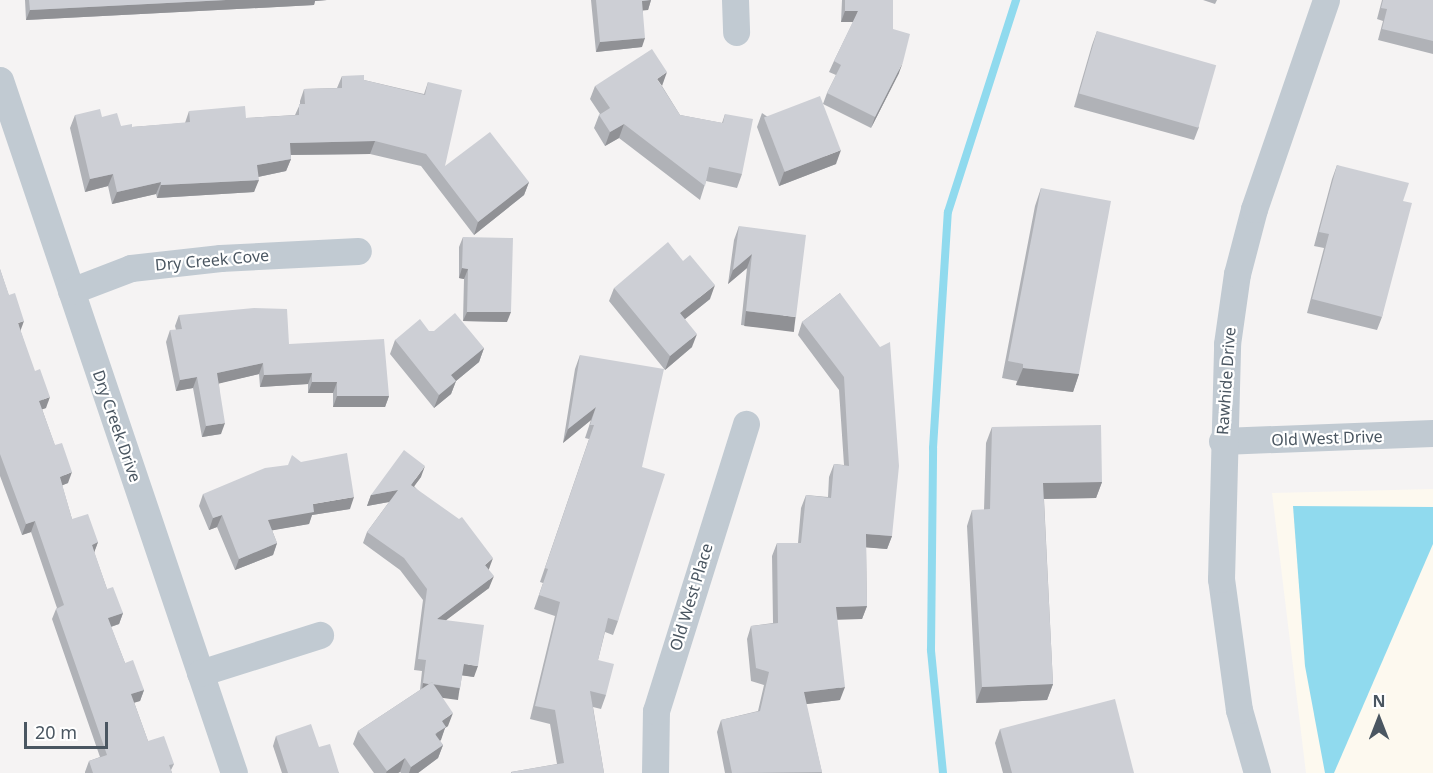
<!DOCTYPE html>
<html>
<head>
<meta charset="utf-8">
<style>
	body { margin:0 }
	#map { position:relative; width:1433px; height:773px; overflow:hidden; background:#f5f3f3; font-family:"Noto Sans",sans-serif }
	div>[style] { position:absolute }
	.commercial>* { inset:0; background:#fdf9ef }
	.water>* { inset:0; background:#90daee }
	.stream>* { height:8px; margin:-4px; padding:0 4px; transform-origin:4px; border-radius:4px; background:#90daee }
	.minor>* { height:27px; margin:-13.5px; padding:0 13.5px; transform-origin:13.5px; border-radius:13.5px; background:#c1cad2 }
	.wall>* { inset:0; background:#b0b2b7 }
	.shaded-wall>* { inset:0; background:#909195; transform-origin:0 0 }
	.building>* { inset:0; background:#cdcfd5; transform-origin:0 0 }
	span { translate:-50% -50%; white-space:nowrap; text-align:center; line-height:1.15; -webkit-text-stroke:4.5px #fff; paint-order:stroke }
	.street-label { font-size:16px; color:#4a5661 }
	.north { position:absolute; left:1349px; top:689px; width:60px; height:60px; -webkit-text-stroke:4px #fff; paint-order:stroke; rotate:0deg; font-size:16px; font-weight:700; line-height:24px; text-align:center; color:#4a5661 }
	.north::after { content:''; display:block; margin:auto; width:21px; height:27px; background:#4a5661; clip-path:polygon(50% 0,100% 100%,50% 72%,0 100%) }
	.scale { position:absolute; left:24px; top:722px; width:84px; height:27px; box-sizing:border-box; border:3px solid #4a5661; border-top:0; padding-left:8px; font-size:18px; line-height:21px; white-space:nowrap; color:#4a5661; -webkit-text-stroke:4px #fff; paint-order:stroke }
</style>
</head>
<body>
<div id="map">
	<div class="commercial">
		<i style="clip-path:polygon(1433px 489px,1433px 773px,1306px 773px,1272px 493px)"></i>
	</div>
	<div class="water">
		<i style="clip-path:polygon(1293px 506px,1433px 507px,1433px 544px,1334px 773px,1325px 773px,1305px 666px)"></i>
	</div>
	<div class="stream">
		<i style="left:943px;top:773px;width:124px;rotate:-95.6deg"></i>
		<i style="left:931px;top:650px;width:202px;rotate:-89.4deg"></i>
		<i style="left:933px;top:448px;width:236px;rotate:-86.4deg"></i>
		<i style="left:948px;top:212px;width:223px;rotate:-72.2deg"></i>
	</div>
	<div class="minor">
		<i style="left:735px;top:0;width:32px;rotate:88deg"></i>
		<i style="left:0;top:80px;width:731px;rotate:71.34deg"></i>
		<i style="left:71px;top:291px;width:64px;rotate:-21deg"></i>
		<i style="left:131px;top:268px;width:90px;rotate:-6.4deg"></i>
		<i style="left:220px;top:258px;width:138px;rotate:-2.9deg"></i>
		<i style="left:1222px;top:441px;width:211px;rotate:-2.2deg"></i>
		<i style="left:200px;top:673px;width:126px;rotate:-17.6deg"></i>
		<i style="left:655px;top:773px;width:62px;rotate:-89.1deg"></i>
		<i style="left:656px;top:711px;width:301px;rotate:-72.6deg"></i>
		<i style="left:1257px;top:773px;width:66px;rotate:-105.9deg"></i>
		<i style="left:1239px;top:710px;width:132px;rotate:-97.8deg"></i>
		<i style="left:1221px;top:579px;width:235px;rotate:-88.5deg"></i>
		<i style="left:1227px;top:344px;width:71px;rotate:-81.9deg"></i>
		<i style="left:1237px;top:274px;width:67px;rotate:-75.3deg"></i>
		<i style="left:1254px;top:209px;width:221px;rotate:-71deg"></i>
	</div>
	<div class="wall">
		<i style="clip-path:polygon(25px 0,327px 0,315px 1px,314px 5px,26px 20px)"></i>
		<i style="clip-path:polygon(591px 0,651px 0,648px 10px,643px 10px,642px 47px,596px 52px)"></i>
		<i style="clip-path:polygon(842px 0,893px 0,893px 29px,899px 73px,871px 128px,823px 104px,827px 93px,836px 75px,829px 72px,834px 61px,853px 22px,841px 22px)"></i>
		<i style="clip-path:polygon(1203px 0,1217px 0,1215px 4px)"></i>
		<i style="clip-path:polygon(1382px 0,1433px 0,1433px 54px,1378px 40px,1383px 21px,1377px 19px)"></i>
		<i style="clip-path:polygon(1097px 31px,1199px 127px,1194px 140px,1074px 107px,1092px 45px)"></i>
		<i style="clip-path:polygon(342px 76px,364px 80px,424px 94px,428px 82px,445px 166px,529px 182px,524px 195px,474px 235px,421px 166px,370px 154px,291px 155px,291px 159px,286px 171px,258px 177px,254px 192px,157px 198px,156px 194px,112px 204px,108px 186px,85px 192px,70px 128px,75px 115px,102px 117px,121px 126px,132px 127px,185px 123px,189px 111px,246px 118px,295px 115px,300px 104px,300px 101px,304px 89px,337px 88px)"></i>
		<i style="clip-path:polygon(595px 86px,662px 86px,680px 115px,722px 123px,725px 114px,742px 174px,737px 188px,706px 181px,700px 200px,619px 138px,605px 146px,594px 128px,599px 115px,600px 114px,590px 99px)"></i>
		<i style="clip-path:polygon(762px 113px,836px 164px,779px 186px,757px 127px)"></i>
		<i style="clip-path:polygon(1337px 165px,1403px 201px,1382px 317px,1377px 330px,1307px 313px,1324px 248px,1314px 246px,1332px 179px)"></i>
		<i style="clip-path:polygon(1041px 188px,1079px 374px,1073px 392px,1016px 385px,1017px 381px,1002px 378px,1035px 206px)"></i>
		<i style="clip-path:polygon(739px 226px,791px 331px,741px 325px,747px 268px,728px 284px,734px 240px)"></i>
		<i style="clip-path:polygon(463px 237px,507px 322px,463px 321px,464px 279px,459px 278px,459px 247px)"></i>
		<i style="clip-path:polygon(0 269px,46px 408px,42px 409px,68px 483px,62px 485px,72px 519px,98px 542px,94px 552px,107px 589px,123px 613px,119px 624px,111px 627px,125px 663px,144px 690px,140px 701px,134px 702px,148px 741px,174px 764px,171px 770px,172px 773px,85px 773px,85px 772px,89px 761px,100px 757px,52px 619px,56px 609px,57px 608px,31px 532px,22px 535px,0 476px)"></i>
		<i style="clip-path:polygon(614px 288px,710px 299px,685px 319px,692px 347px,665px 370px,609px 301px)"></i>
		<i style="clip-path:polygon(840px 293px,892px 536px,887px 549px,866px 547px,867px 606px,862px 619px,837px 619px,840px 700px,806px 704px,822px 773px,725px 773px,717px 732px,721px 720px,758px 711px,764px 685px,751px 681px,747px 639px,751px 626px,773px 623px,772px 556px,777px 543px,798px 543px,801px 508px,806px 495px,828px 497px,829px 477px,834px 464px,844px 465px,839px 390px,798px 335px,802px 322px)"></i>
		<i style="clip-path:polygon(179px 315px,289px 344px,389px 396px,385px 407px,333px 407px,333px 393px,308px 393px,308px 384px,260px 387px,259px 374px,219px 383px,221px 434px,202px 437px,193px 388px,176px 391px,166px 342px,170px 330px,176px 330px,175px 326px)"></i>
		<i style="clip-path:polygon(429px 331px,484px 348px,479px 362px,456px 381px,451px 394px,434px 408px,390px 354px,395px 340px)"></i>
		<i style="clip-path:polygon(580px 355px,642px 467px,618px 621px,613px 635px,605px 632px,598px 660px,606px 695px,601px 709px,593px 707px,604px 773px,511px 773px,511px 772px,557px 764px,550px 724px,530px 719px,555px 616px,534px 609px,543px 583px,540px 582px,589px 439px,585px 438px,591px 420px,563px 443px,575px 369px)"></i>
		<i style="clip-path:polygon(992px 427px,1102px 482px,1096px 498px,1044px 499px,1053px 684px,1047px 700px,976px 703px,967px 526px,972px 510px,984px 510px,986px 443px)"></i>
		<i style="clip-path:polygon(421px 477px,414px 486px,489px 569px,489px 588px,446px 620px,474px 677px,462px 675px,460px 688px,456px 699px,442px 697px,448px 726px,445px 728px,440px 741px,443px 745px,438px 758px,418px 773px,401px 773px,400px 772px,398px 773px,374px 773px,353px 744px,358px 731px,420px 690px,422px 671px,414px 670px,423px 600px,400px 570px,363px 543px,367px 532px,389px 502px,367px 506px,371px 495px)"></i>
		<i style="clip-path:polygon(203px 494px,350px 509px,312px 515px,309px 524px,272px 530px,277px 543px,273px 555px,235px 570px,217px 527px,209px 530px,199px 506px)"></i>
		<i style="clip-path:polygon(1000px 729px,1134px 773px,1003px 773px,995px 743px)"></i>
		<i style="clip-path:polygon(276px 736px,319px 747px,339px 773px,282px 773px,273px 746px)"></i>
	</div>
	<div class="shaded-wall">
		<i style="clip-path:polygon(226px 0,327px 0,315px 1px,314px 5px,26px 20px,30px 10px)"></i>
		<i style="clip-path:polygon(651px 0,648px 10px,638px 11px,642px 1px)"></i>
		<i style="clip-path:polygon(845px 11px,858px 11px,854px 22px,841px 22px)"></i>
		<i style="clip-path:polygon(645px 38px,642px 47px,596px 52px,600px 42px)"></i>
		<i style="clip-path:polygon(903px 62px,899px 73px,871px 128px,875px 117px)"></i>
		<i style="clip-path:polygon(667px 72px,662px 86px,657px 79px)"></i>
		<i style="clip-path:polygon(624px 124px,619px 138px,605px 146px,610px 132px)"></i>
		<i style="clip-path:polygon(375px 141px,370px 154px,285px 155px,290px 143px)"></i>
		<i style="clip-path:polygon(841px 150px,836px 164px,779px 186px,784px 172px)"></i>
		<i style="clip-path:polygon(291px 159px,286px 171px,253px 178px,257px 165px)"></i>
		<i style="clip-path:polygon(113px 174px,108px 186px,85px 192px,90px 179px)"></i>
		<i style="clip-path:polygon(259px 180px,254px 192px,157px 198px,161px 185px)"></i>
		<i style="clip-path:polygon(161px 182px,156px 194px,112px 204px,117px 192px)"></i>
		<i style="clip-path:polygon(529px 182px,524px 195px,474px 235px,478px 222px)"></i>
		<i style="clip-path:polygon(752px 254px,747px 268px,728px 284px,733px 270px)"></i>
		<i style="clip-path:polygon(462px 268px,468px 269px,464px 279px,459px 278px)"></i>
		<i style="clip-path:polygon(715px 285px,710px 299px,675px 327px,680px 313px)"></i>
		<i style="left:746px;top:311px;width:50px;height:15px;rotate:7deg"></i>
		<i style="clip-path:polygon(467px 312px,511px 312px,507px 322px,463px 321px)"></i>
		<i style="clip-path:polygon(24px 321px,20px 332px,18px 323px)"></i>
		<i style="clip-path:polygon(697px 334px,692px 347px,665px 370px,670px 356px)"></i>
		<i style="clip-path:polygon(484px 348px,479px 362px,456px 381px,451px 394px,434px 408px,439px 395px,451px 375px)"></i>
		<i style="clip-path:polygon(263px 363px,259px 374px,213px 385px,217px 373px)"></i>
		<i style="clip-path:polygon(1023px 368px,1079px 374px,1073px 392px,1016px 385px)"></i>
		<i style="clip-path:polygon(312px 373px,308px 384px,260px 387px,264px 375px)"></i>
		<i style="clip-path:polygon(197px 377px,193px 388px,176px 391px,180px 380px)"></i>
		<i style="clip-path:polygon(312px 382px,337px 382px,333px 393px,308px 393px)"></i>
		<i style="clip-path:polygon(337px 396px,389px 396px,385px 407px,333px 407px)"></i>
		<i style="clip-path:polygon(50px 397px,46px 408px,35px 412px,39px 401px)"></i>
		<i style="clip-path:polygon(596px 407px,591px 420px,563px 443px,568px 429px)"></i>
		<i style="clip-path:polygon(225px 423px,221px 434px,202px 437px,206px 426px)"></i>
		<i style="clip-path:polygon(425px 466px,421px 477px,407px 496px,411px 485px)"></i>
		<i style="clip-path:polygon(72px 472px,68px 483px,56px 488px,60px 477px)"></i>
		<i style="clip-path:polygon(1102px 482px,1096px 498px,1037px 499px,1043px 483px)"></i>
		<i style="clip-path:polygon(398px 490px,394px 501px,367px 506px,371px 495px)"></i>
		<i style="clip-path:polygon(354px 497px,350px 509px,312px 515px,309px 524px,263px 532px,268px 520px,313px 504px)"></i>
		<i style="clip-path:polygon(222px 515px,217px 527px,209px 530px,213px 518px)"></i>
		<i style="clip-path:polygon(35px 521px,31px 532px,22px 535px,26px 524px)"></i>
		<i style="clip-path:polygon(866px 534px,892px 536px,887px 549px,861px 547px)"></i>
		<i style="clip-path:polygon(98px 542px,94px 553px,92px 545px)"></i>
		<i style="clip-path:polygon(277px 543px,273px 555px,235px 570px,239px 559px)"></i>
		<i style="clip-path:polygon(493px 558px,489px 569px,481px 576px,485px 565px)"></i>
		<i style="clip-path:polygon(494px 576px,489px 588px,433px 630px,437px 619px)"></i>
		<i style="clip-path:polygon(867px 606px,862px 619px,831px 620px,836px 607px)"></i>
		<i style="clip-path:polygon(123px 613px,119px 624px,104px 629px,108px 618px)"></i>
		<i style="clip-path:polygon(464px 664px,478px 666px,474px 677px,459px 675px)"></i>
		<i style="left:423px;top:683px;width:37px;height:12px;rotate:8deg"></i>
		<i style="clip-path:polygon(1053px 684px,1047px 700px,976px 703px,982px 687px)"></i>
		<i style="clip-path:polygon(845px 687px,840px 700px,799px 705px,804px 692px)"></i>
		<i style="clip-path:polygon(144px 690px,140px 701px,127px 705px,131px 694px)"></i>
		<i style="clip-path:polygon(453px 713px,448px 726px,445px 728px,441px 740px,430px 748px,442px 721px)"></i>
		<i style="clip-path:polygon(443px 745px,438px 758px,418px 773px,409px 773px,411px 767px)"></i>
		<i style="clip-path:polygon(405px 758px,400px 772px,398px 773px,386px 773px,387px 771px)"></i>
	</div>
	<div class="building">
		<i style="clip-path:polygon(29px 0,226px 0,30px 10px)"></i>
		<i style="clip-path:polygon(596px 0,650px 0,642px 1px,645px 38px,600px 42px)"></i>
		<i style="clip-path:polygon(845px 0,893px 0,893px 29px,910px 34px,903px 62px,875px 117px,827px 93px,841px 65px,834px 61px,858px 11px,845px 11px)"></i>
		<i style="clip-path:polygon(1383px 0,1433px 0,1433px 41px,1382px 29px,1387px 9px,1381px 8px)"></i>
		<i style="left:1097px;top:31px;width:124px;height:65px;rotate:16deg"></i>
		<i style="clip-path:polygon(652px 49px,667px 72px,657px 79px,680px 115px,723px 123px,725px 114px,753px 119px,742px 174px,709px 167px,705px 186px,624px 124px,610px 132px,599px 115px,610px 108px,595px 86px)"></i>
		<i style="clip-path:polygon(364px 75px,364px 80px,425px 95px,428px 82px,462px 90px,445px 166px,490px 132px,529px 182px,478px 222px,426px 154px,375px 141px,290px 143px,291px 159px,257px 165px,259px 180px,161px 185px,161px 182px,117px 192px,113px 174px,90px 179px,75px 115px,100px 109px,102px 117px,117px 113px,121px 126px,132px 124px,132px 127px,190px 122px,189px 111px,245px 106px,246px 118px,299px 115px,299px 104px,305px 104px,304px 89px,342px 88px,342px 76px)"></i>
		<i style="left:820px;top:96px;width:58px;height:60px;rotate:69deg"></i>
		<i style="clip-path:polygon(1337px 165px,1409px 183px,1403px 201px,1412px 203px,1382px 317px,1312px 299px,1329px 234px,1319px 232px)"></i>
		<i style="clip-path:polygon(1041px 188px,1111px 201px,1079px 374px,1023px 368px,1023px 364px,1008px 361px)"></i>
		<i style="clip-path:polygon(739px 226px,806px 235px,796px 317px,746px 311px,752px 254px,733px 270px)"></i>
		<i style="clip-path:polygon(463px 237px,513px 238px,511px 312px,467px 312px,468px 269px,462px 268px)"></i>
		<i style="clip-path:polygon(668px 242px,683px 261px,690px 255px,715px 285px,680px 313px,697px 334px,670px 356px,614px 288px)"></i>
		<i style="clip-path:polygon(0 269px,9px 295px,15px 293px,24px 321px,18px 323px,35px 371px,40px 369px,50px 397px,39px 401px,55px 445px,62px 443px,72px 472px,60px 477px,72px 519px,88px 514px,98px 542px,92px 545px,107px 589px,113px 587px,123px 613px,108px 618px,125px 663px,133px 660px,144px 690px,131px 694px,148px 741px,164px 736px,174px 764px,169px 765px,172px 773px,93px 773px,89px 761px,107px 755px,56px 609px,64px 605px,35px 521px,26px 524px,0 454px)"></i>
		<i style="clip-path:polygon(840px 293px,880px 347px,890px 342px,899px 466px,892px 536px,866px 534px,867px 606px,836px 607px,845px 687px,804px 692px,822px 772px,732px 773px,721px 720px,760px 711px,769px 672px,756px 668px,751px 626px,778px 623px,777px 543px,801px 543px,806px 495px,831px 498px,834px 464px,849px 466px,844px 377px,802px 322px)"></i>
		<i style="clip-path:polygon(254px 308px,287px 309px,289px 344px,384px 339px,389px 396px,337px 396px,337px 382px,312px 382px,312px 373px,264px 375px,263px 363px,217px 373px,225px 423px,206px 426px,197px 377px,180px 380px,170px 330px,182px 329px,179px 315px)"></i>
		<i style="clip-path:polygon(455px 313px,484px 348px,451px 375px,456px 381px,439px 395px,395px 340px,420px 319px,429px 331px,434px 331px)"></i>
		<i style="clip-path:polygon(580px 355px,664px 369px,642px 467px,665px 474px,618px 621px,608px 618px,598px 660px,614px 664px,606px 695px,590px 691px,604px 773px,512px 773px,511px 772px,564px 763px,555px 710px,535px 706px,560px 602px,539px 595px,548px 569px,545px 568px,594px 425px,590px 425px,596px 407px,568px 429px)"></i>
		<i style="clip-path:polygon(1101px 425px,1102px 482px,1043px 483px,1053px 684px,982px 687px,972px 510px,990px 509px,992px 427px)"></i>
		<i style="clip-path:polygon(404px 450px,425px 466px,411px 485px,459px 519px,462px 517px,493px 558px,485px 565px,494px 576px,437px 619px,484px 625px,478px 666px,464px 664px,460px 688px,433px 684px,432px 682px,429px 684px,423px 683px,426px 660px,418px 659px,427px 589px,404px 558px,367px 532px,398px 490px,371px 495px)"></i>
		<i style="clip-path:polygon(347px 453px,354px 497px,313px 504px,314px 512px,268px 520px,277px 543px,239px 559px,222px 515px,213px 518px,203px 494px,265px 468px,288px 465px,292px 455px,301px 462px)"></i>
		<i style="clip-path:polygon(432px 682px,453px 713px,442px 721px,446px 727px,435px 734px,443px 745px,411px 767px,405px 758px,387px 771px,358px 731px)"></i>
		<i style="clip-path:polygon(1115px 699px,1134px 773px,1012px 773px,1000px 729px)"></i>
		<i style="clip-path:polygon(311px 724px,319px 747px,330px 744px,339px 773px,288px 773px,276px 736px)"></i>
	</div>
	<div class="street-label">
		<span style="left:212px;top:260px;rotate:-5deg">Dry Creek Cove</span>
		<span style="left:1226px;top:381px;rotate:-86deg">Rawhide Drive</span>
		<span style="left:117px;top:426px;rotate:71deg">Dry Creek Drive</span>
		<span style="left:1327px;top:438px;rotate:-2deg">Old West Drive</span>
		<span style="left:691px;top:597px;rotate:-73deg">Old West Place</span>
	</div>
	<div class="north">N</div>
	<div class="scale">20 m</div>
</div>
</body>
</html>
